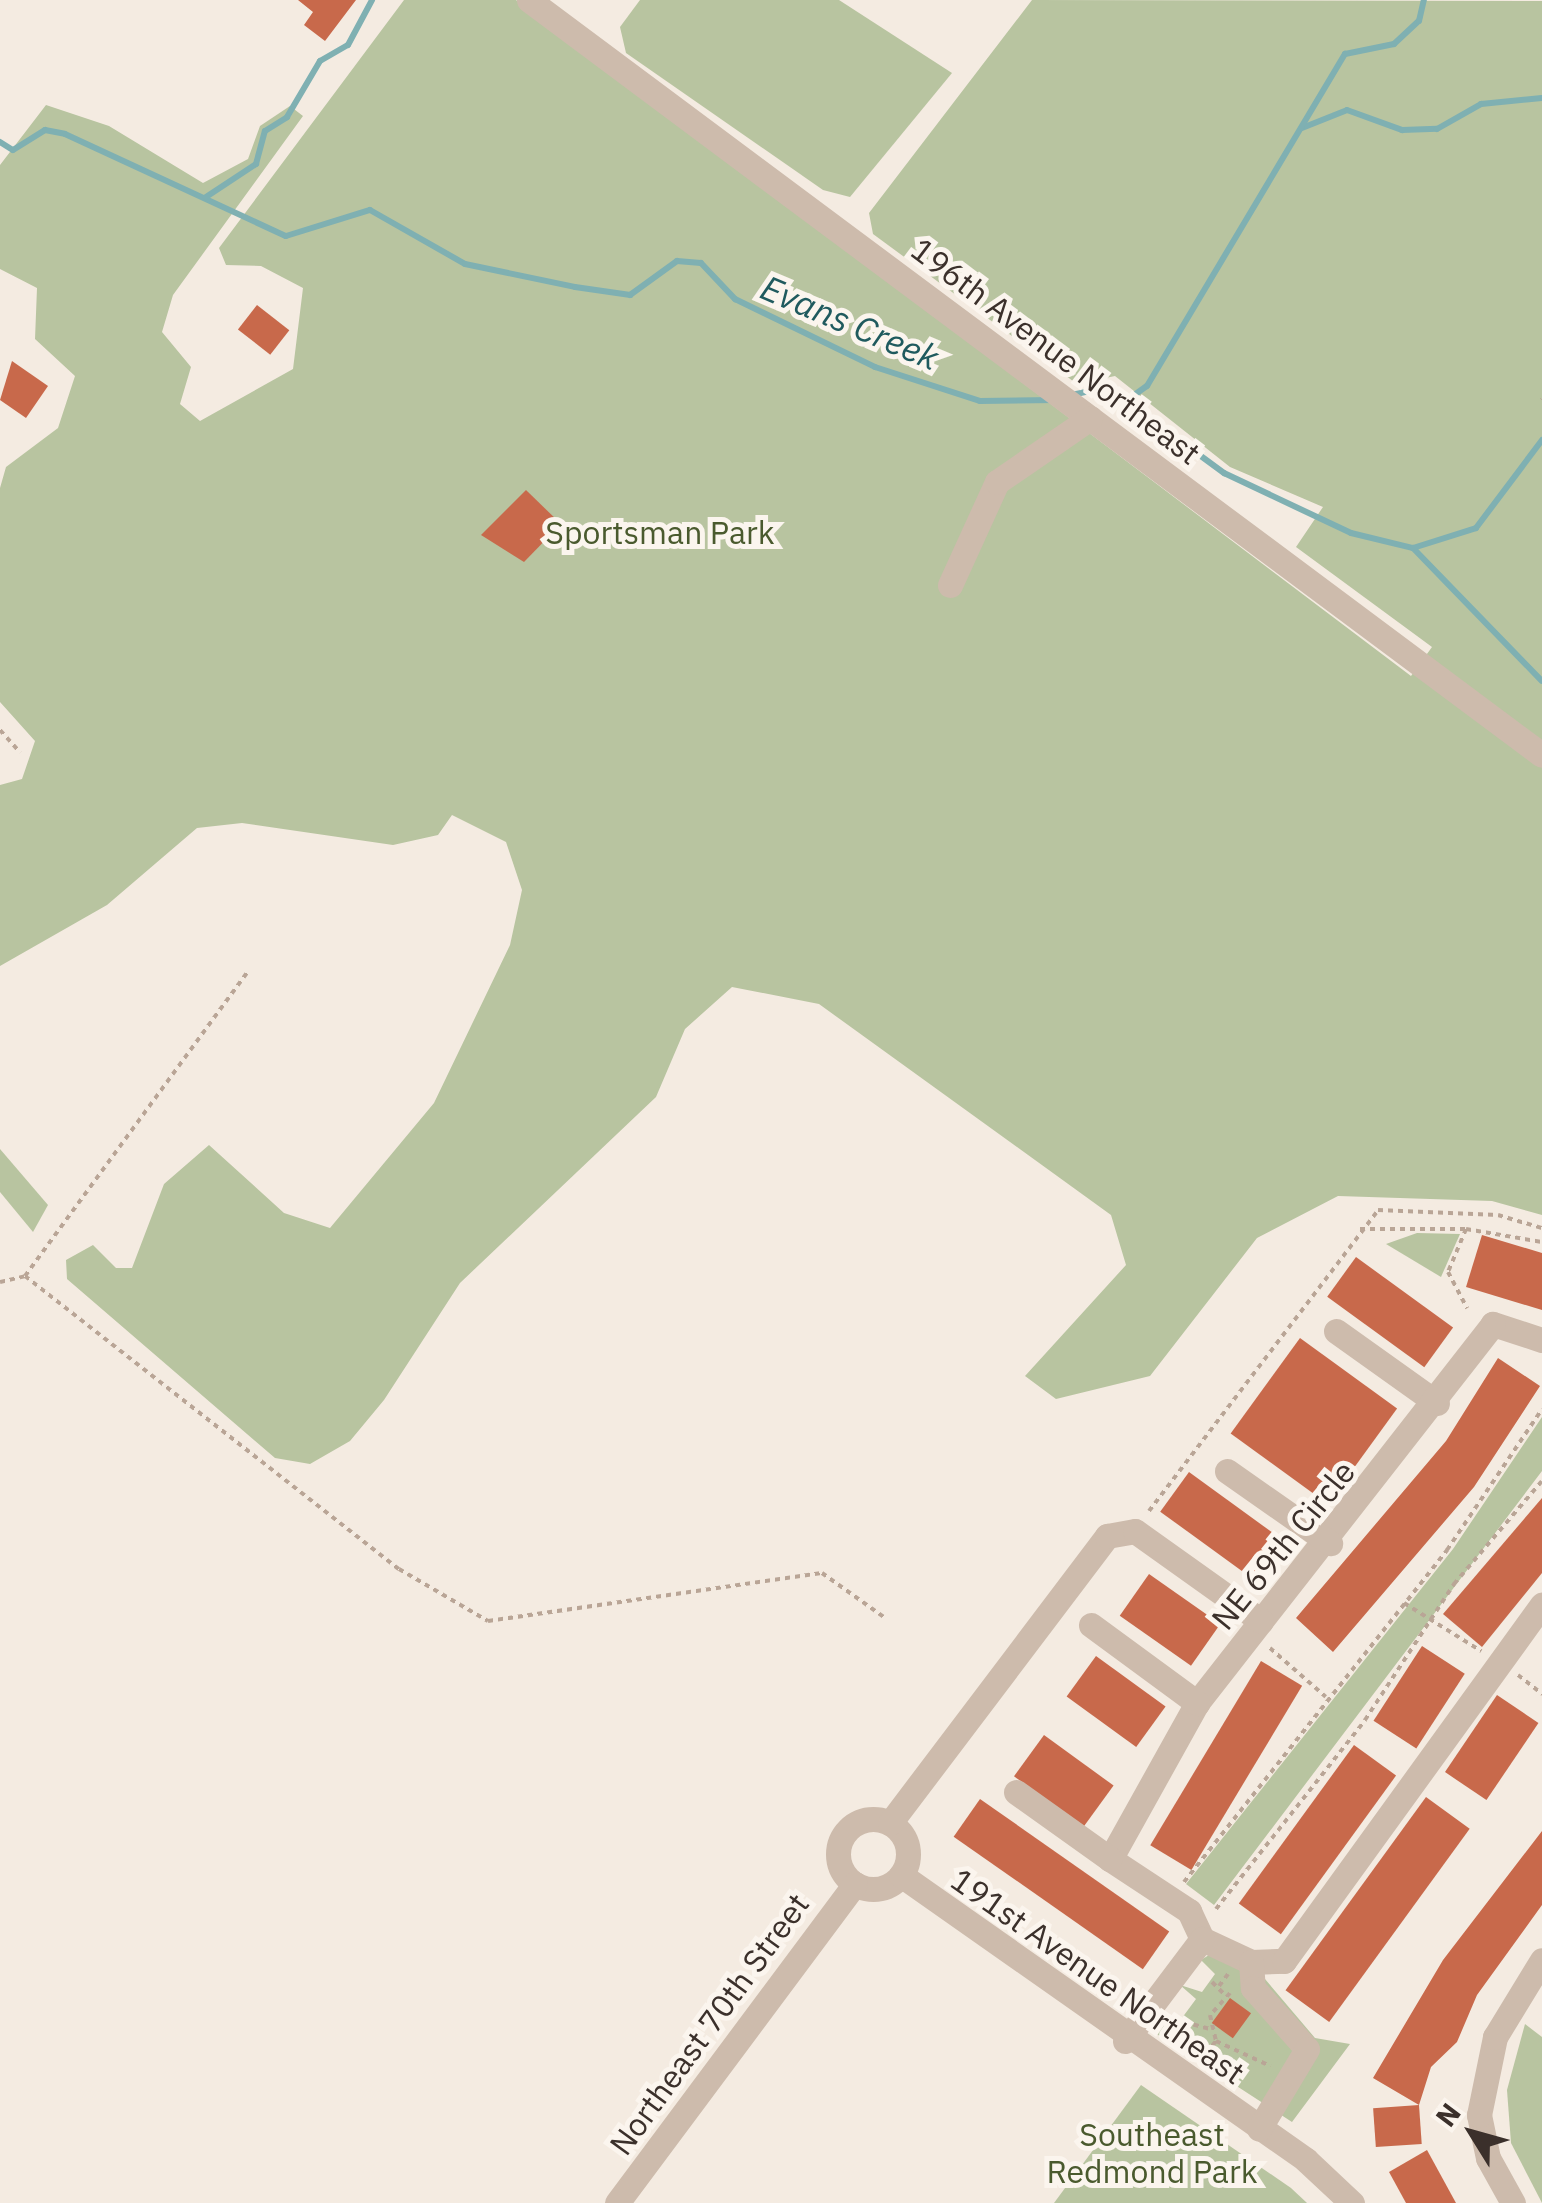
<!DOCTYPE html>
<html>
<head>
<meta charset="utf-8">
<style>
	body { margin:0 }
	#map { position:relative; width:1542px; height:2203px; overflow:hidden; background:#f4ebe1; font-family:"IBM Plex Sans",sans-serif }
	div>[style] { position:absolute }
	.green>* { inset:0; background:#b8c4a0 }
	.stream>* { height:6px; margin:-3px; padding:0 3px; transform-origin:3px; border-radius:3px; background:#7fb0b2 }
	.building>* { inset:0; background:#c8694b; transform-origin:0 0 }
	.path>* { height:4px; margin-top:-2px; transform-origin:0; background:repeating-linear-gradient(90deg,#b9a596 0 5px,transparent 0 10px) }
	.minor>* { height:25px; margin:-12.5px; padding:0 12.5px; transform-origin:12.5px; border-radius:12.5px; background:#cdbbac }
	.minor>.ring { margin:-12.5px; padding:0; box-sizing:content-box; background:none; border:25px solid #cdbbac; border-radius:50% }
	span { translate:-50% -50%; white-space:nowrap; text-align:center; line-height:1.15; -webkit-text-stroke:10px #fbf5ee; paint-order:stroke }
	.street-label { font-size:32px; color:#3b302b }
	.park-label { font-size:32px; color:#4a5a2e }
	.water-label { font-size:35px; color:#1f5a5e; font-style:italic }
	.north { position:absolute; left:1422px; top:2083px; width:100px; height:100px; -webkit-text-stroke:8px #fbf5ee; paint-order:stroke; rotate:307deg; font-size:28px; font-weight:700; line-height:40px; text-align:center; color:#3b302b }
	.north::after { content:''; display:block; margin:auto; width:35px; height:45px; background:#3b302b; clip-path:polygon(50% 0,100% 100%,50% 72%,0 100%) }
</style>
</head>
<body>
<div id="map">
	<div class="green">
		<i style="clip-path:polygon(404px 0,516px 0,1411px 676px,1432px 647px,1296px 547px,1323px 507px,1230px 467px,1115px 376px,1077px 384px,873px 234px,869px 213px,1032px 0,1542px 1px,1542px 1215px,1492px 1201px,1338px 1196px,1257px 1238px,1150px 1376px,1056px 1399px,1025px 1376px,1126px 1265px,1111px 1215px,819px 1004px,732px 987px,685px 1029px,656px 1097px,460px 1283px,384px 1400px,350px 1441px,310px 1464px,275px 1458px,67px 1279px,66px 1260px,93px 1245px,116px 1268px,132px 1268px,164px 1184px,209px 1145px,284px 1213px,330px 1228px,434px 1103px,510px 945px,522px 890px,506px 842px,452px 815px,438px 835px,393px 845px,242px 823px,197px 828px,107px 905px,0 966px,0 785px,22px 779px,35px 741px,0 702px,0 488px,6px 467px,58px 428px,75px 376px,35px 339px,37px 288px,0 269px,0 165px,46px 105px,109px 126px,203px 183px,248px 159px,260px 126px,290px 106px,303px 116px,173px 295px,162px 332px,191px 367px,180px 404px,200px 421px,293px 369px,303px 288px,261px 266px,226px 265px,219px 248px)"></i>
		<i style="clip-path:polygon(640px 0,839px 0,952px 73px,850px 197px,823px 190px,626px 53px,620px 27px)"></i>
		<i style="clip-path:polygon(0 1149px,48px 1205px,33px 1232px,0 1192px)"></i>
		<i style="clip-path:polygon(1417px 1233px,1460px 1234px,1441px 1277px,1386px 1244px)"></i>
		<i style="clip-path:polygon(1542px 1417px,1542px 1471px,1214px 1905px,1186px 1884px,1453px 1549px)"></i>
		<i style="clip-path:polygon(1209px 1955px,1265px 1979px,1315px 2038px,1350px 2044px,1292px 2122px,1149px 2029px,1162px 2011px,1179px 2022px,1196px 1999px,1180px 1985px,1202px 1992px,1215px 1974px,1201px 1960px)"></i>
		<i style="clip-path:polygon(1525px 2024px,1542px 2037px,1542px 2203px,1511px 2143px,1507px 2090px)"></i>
		<i style="clip-path:polygon(1141px 2085px,1291px 2188px,1307px 2203px,1054px 2203px)"></i>
	</div>
	<div class="stream">
		<i style="left:1302px;top:128px;width:48px;rotate:-21.8deg"></i>
		<i style="left:1347px;top:110px;width:59px;rotate:20deg"></i>
		<i style="left:1402px;top:130px;width:35px;rotate:-2deg"></i>
		<i style="left:1437px;top:129px;width:51px;rotate:-29.6deg"></i>
		<i style="left:1481px;top:104px;width:61px;rotate:-5.6deg"></i>
		<i style="left:0;top:142px;width:15px;rotate:32deg"></i>
		<i style="left:13px;top:150px;width:38px;rotate:-32deg"></i>
		<i style="left:45px;top:130px;width:20px;rotate:11deg"></i>
		<i style="left:65px;top:134px;width:243px;rotate:24.8deg"></i>
		<i style="left:286px;top:236px;width:88px;rotate:-17.2deg"></i>
		<i style="left:370px;top:210px;width:109px;rotate:29.6deg"></i>
		<i style="left:465px;top:264px;width:112px;rotate:11.8deg"></i>
		<i style="left:575px;top:287px;width:56px;rotate:8.3deg"></i>
		<i style="left:630px;top:295px;width:58px;rotate:-35.9deg"></i>
		<i style="left:677px;top:261px;width:24px;rotate:5deg"></i>
		<i style="left:701px;top:263px;width:50px;rotate:46.6deg"></i>
		<i style="left:735px;top:299px;width:156px;rotate:25.9deg"></i>
		<i style="left:875px;top:367px;width:110px;rotate:17.9deg"></i>
		<i style="left:980px;top:401px;width:75px;rotate:-0.8deg"></i>
		<i style="left:206px;top:197px;width:60px;rotate:-33.4deg"></i>
		<i style="left:256px;top:164px;width:34px;rotate:-75deg"></i>
		<i style="left:265px;top:131px;width:26px;rotate:-32deg"></i>
		<i style="left:287px;top:117px;width:65px;rotate:-59.5deg"></i>
		<i style="left:320px;top:61px;width:32px;rotate:-30deg"></i>
		<i style="left:348px;top:45px;width:51px;rotate:-61.9deg"></i>
		<i style="left:1072px;top:395px;width:23px;rotate:-13deg"></i>
		<i style="left:1094px;top:390px;width:34px;rotate:19deg"></i>
		<i style="left:1126px;top:401px;width:122px;rotate:36.3deg"></i>
		<i style="left:1224px;top:473px;width:140px;rotate:25.3deg"></i>
		<i style="left:1351px;top:533px;width:64px;rotate:13.6deg"></i>
		<i style="left:1413px;top:548px;width:185px;rotate:45.9deg"></i>
		<i style="left:1126px;top:401px;width:26px;rotate:-36deg"></i>
		<i style="left:1147px;top:386px;width:387px;rotate:-59.2deg"></i>
		<i style="left:1345px;top:54px;width:50px;rotate:-11.5deg"></i>
		<i style="left:1394px;top:44px;width:34px;rotate:-43deg"></i>
		<i style="left:1419px;top:21px;width:22px;rotate:-77deg"></i>
		<i style="left:1413px;top:548px;width:66px;rotate:-17.6deg"></i>
		<i style="left:1476px;top:528px;width:110px;rotate:-53.1deg"></i>
	</div>
	<div class="building">
		<i style="clip-path:polygon(298px 0,356px 0,325px 41px,304px 25px,313px 12px)"></i>
		<i style="left:257px;top:305px;width:41px;height:31px;rotate:38deg"></i>
		<i style="clip-path:polygon(12px 361px,48px 386px,26px 418px,0 400px)"></i>
		<i style="clip-path:polygon(526px 490px,561px 524px,524px 562px,481px 535px)"></i>
		<i style="clip-path:polygon(1482px 1235px,1542px 1253px,1542px 1310px,1466px 1287px)"></i>
		<i style="left:1356px;top:1257px;width:120px;height:49px;rotate:36deg"></i>
		<i style="left:1300px;top:1338px;width:120px;height:118px;rotate:36deg"></i>
		<i style="clip-path:polygon(1498px 1358px,1540px 1386px,1474px 1487px,1333px 1652px,1296px 1618px,1446px 1441px)"></i>
		<i style="left:1189px;top:1472px;width:121px;height:49px;rotate:36deg"></i>
		<i style="clip-path:polygon(1542px 1498px,1542px 1573px,1482px 1647px,1443px 1614px)"></i>
		<i style="left:1149px;top:1574px;width:87px;height:51px;rotate:35deg"></i>
		<i style="left:1422px;top:1646px;width:51px;height:89px;rotate:33deg"></i>
		<i style="left:1096px;top:1656px;width:86px;height:50px;rotate:36deg"></i>
		<i style="left:1261px;top:1661px;width:48px;height:215px;rotate:31deg"></i>
		<i style="left:1497px;top:1695px;width:50px;height:93px;rotate:34deg"></i>
		<i style="left:1044px;top:1735px;width:86px;height:51px;rotate:36deg"></i>
		<i style="left:1354px;top:1745px;width:52px;height:196px;rotate:36deg"></i>
		<i style="left:1426px;top:1797px;width:54px;height:239px;rotate:36deg"></i>
		<i style="left:980px;top:1799px;width:231px;height:46px;rotate:35deg"></i>
		<i style="clip-path:polygon(1542px 1831px,1542px 1905px,1477px 1995px,1457px 2042px,1431px 2067px,1419px 2105px,1373px 2078px,1443px 1960px)"></i>
		<i style="left:1230px;top:1998px;width:26px;height:31px;rotate:36deg"></i>
		<i style="left:1419px;top:2105px;width:39px;height:46px;rotate:86deg"></i>
		<i style="clip-path:polygon(1427px 2150px,1456px 2203px,1406px 2203px,1389px 2172px)"></i>
	</div>
	<div class="path">
		<i style="left:1541px;top:400px;width:1px;rotate:-45deg"></i>
		<i style="left:0;top:730px;width:30px;rotate:48deg"></i>
		<i style="left:1360px;top:1229px;width:106px"></i>
		<i style="left:1466px;top:1229px;width:47px;rotate:112.7deg"></i>
		<i style="left:1448px;top:1272px;width:41px;rotate:62.2deg"></i>
		<i style="left:1466px;top:1229px;width:77px;rotate:9.7deg"></i>
		<i style="left:25px;top:1276px;width:475px;rotate:38.1deg"></i>
		<i style="left:399px;top:1569px;width:103px;rotate:30.3deg"></i>
		<i style="left:488px;top:1621px;width:337px;rotate:-8.2deg"></i>
		<i style="left:822px;top:1573px;width:77px;rotate:35.5deg"></i>
		<i style="left:0;top:1282px;width:26px;rotate:-13deg"></i>
		<i style="left:25px;top:1276px;width:378px;rotate:-53.8deg"></i>
		<i style="left:1149px;top:1511px;width:378px;rotate:-52.7deg"></i>
		<i style="left:1378px;top:1210px;width:120px;rotate:2.4deg"></i>
		<i style="left:1498px;top:1215px;width:46px;rotate:16.5deg"></i>
		<i style="left:1404px;top:1603px;width:91px;rotate:31.9deg"></i>
		<i style="left:1270px;top:1648px;width:74px;rotate:41.2deg"></i>
		<i style="left:1518px;top:1675px;width:31px;rotate:38deg"></i>
		<i style="left:1184px;top:1882px;width:424px;rotate:-51.6deg"></i>
		<i style="left:1447px;top:1550px;width:170px;rotate:-56deg"></i>
		<i style="left:1216px;top:1909px;width:241px;rotate:-51.7deg"></i>
		<i style="left:1365px;top:1720px;width:163px;rotate:-56.8deg"></i>
		<i style="left:1454px;top:1584px;width:135px;rotate:-49.5deg"></i>
		<i style="left:1212px;top:1982px;width:17px;rotate:45deg"></i>
		<i style="left:1219px;top:1986px;width:15px;rotate:-53deg"></i>
		<i style="left:1230px;top:1993px;width:30px;rotate:132deg"></i>
		<i style="left:1210px;top:2015px;width:27px;rotate:77deg"></i>
		<i style="left:1216px;top:2041px;width:60px;rotate:24.8deg"></i>
		<i style="left:1184px;top:2022px;width:27px;rotate:15deg"></i>
		<i style="left:1170px;top:2036px;width:40px;rotate:25deg"></i>
		<i style="left:1206px;top:2053px;width:16px;rotate:-50deg"></i>
	</div>
	<div class="minor">
		<i style="left:529px;top:0;width:1263px;rotate:36.7deg"></i>
		<i style="left:950px;top:585px;width:113px;rotate:-65.5deg"></i>
		<i style="left:997px;top:482px;width:113px;rotate:-34.5deg"></i>
		<i style="left:1336px;top:1331px;width:124px;rotate:35.5deg"></i>
		<i style="left:1542px;top:1340px;width:52px;rotate:-161.9deg"></i>
		<i style="left:1493px;top:1324px;width:481px;rotate:128deg"></i>
		<i style="left:1197px;top:1703px;width:179px;rotate:119.1deg"></i>
		<i style="left:1110px;top:1859px;width:95px;rotate:33.4deg"></i>
		<i style="left:1189px;top:1911px;width:31px;rotate:65deg"></i>
		<i style="left:1202px;top:1939px;width:54px;rotate:25.1deg"></i>
		<i style="left:1251px;top:1962px;width:33px;rotate:-2deg"></i>
		<i style="left:1284px;top:1961px;width:440px;rotate:-54.1deg"></i>
		<i style="left:1227px;top:1471px;width:126px;rotate:35deg"></i>
		<i style="left:1091px;top:1625px;width:132px;rotate:36.3deg"></i>
		<i style="left:1016px;top:1792px;width:115px;rotate:35.5deg"></i>
		<i class="ring" style="left:838px;top:1819px;width:45px;height:45px"></i>
		<i style="left:890px;top:1823px;width:360px;rotate:-52.9deg"></i>
		<i style="left:1107px;top:1536px;width:28px;rotate:-10deg"></i>
		<i style="left:1135px;top:1531px;width:155px;rotate:35.5deg"></i>
		<i style="left:901px;top:1875px;width:495px;rotate:35.1deg"></i>
		<i style="left:1306px;top:2160px;width:63px;rotate:43.1deg"></i>
		<i style="left:1251px;top:1962px;width:26px;rotate:86deg"></i>
		<i style="left:1253px;top:1988px;width:81px;rotate:48.5deg"></i>
		<i style="left:1307px;top:2049px;width:93px;rotate:121deg"></i>
		<i style="left:1125px;top:2041px;width:128px;rotate:-53deg"></i>
		<i style="left:617px;top:2203px;width:398px;rotate:-53.3deg"></i>
		<i style="left:1513px;top:2203px;width:51px;rotate:-119.1deg"></i>
		<i style="left:1488px;top:2158px;width:44px;rotate:-101.8deg"></i>
		<i style="left:1479px;top:2115px;width:80px;rotate:-78.4deg"></i>
		<i style="left:1495px;top:2037px;width:90px;rotate:-58.6deg"></i>
	</div>
	<div class="street-label">
		<span style="left:1056px;top:351px;rotate:37deg">196th Avenue Northeast</span>
		<span style="left:1283px;top:1545px;rotate:-51deg">NE 69th Circle</span>
		<span style="left:1098px;top:1976px;rotate:35deg">191st Avenue Northeast</span>
		<span style="left:709px;top:2024px;rotate:-54deg">Northeast 70th Street</span>
	</div>
	<div class="park-label">
		<span style="left:660px;top:532px">Sportsman Park</span>
		<span style="left:1152px;top:2153px">Southeast<br>Redmond Park</span>
	</div>
	<div class="water-label">
		<span style="left:850px;top:322px;rotate:23deg">Evans Creek</span>
	</div>
	<div class="north">N</div>
</div>
</body>
</html>
